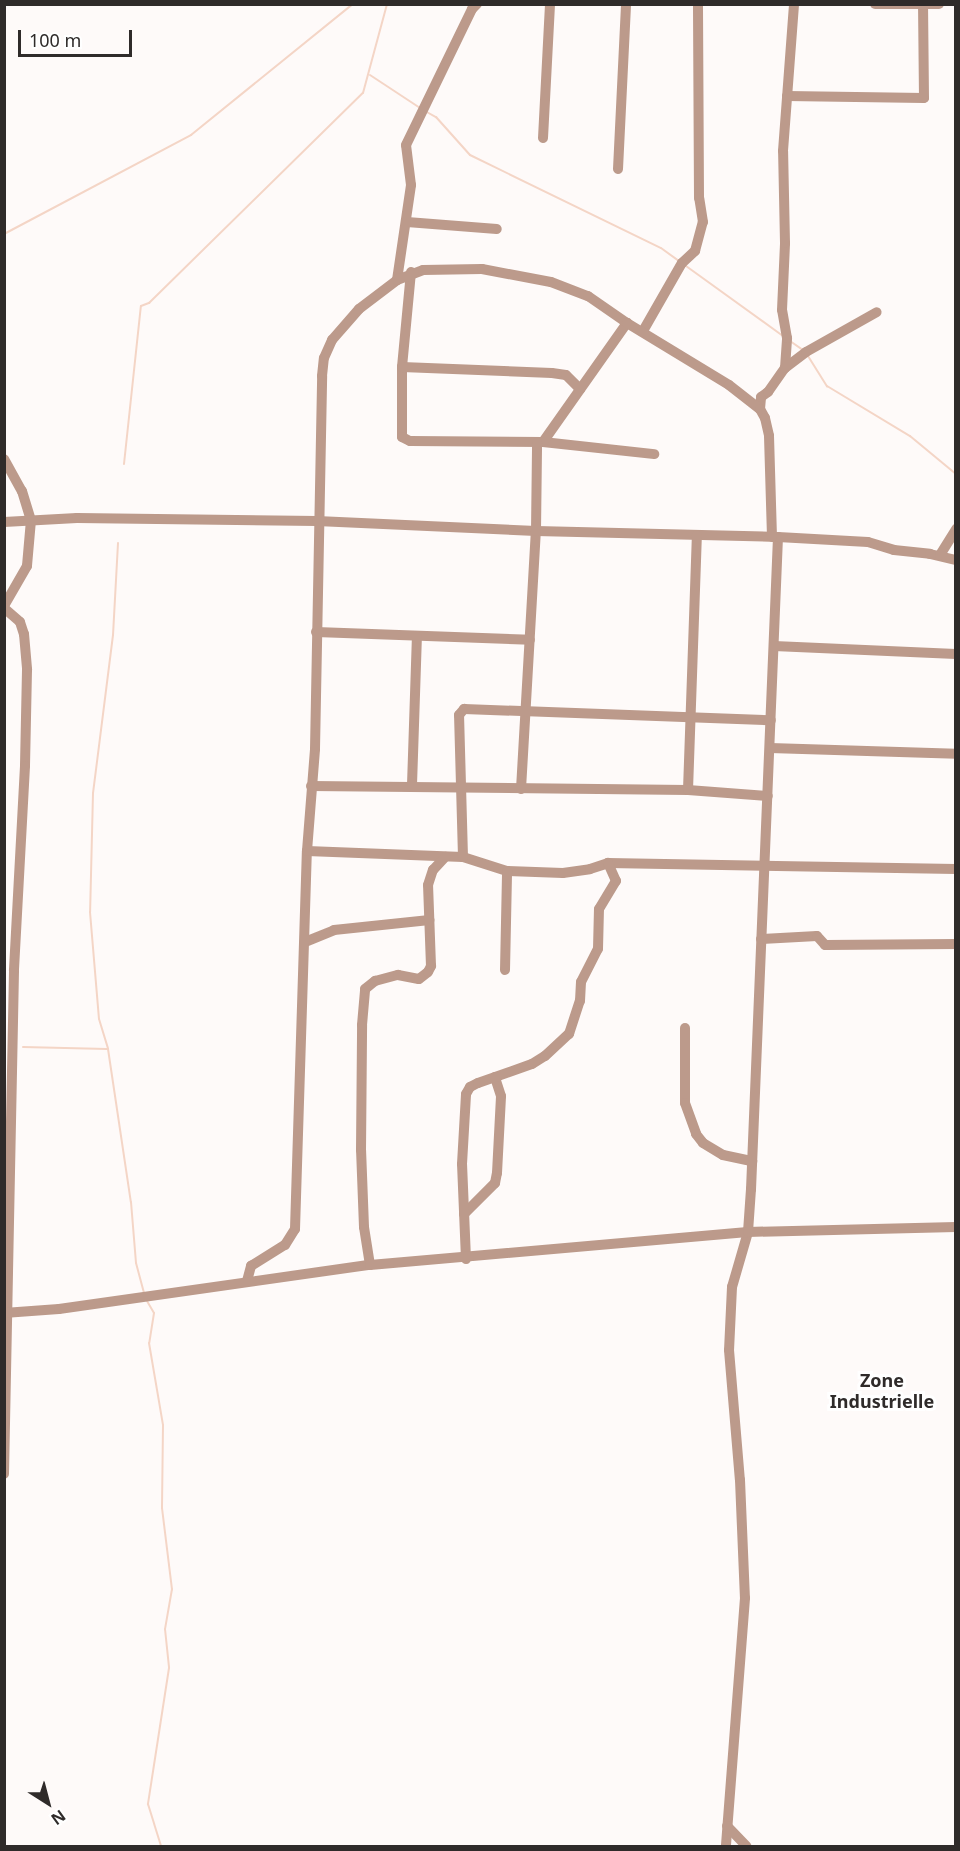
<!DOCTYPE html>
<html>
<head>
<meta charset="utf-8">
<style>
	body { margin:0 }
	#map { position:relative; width:960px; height:1851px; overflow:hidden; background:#fefaf9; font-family:"Noto Sans",sans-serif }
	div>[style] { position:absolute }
	.stream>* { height:2px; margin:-1px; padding:0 1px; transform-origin:1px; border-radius:1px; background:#f4d5c6 }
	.minor>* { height:10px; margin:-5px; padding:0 5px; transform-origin:5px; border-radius:5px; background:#bc9a8b }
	span { translate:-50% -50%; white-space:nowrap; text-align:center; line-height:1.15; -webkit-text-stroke:6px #fff; paint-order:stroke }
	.quarter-label { font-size:18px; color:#2f2b2a; font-weight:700 }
	.frame { position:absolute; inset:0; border:6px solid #2f2b2a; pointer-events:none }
	.north { position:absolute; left:18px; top:1773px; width:60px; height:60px; -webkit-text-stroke:4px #fff; paint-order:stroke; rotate:144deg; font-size:16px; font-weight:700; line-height:24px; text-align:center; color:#2f2b2a }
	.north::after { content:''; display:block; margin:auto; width:21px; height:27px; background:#2f2b2a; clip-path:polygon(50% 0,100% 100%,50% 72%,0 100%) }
	.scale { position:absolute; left:18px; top:30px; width:114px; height:27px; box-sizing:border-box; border:3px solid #2f2b2a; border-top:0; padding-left:8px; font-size:18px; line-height:21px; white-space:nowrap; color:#2f2b2a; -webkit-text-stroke:4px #fff; paint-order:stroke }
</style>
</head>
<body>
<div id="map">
	<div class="stream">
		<i style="left:370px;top:75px;width:60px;rotate:33.4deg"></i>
		<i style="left:425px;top:111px;width:13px;rotate:29deg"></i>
		<i style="left:436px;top:117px;width:51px;rotate:48.2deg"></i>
		<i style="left:470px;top:155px;width:212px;rotate:26deg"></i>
		<i style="left:661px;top:248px;width:22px;rotate:36deg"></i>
		<i style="left:4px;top:234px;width:212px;rotate:-27.9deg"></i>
		<i style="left:191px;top:135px;width:208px;rotate:-39deg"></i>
		<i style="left:686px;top:266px;width:120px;rotate:35.8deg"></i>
		<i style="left:790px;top:341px;width:16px;rotate:35deg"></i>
		<i style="left:808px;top:356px;width:36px;rotate:58deg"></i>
		<i style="left:827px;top:386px;width:97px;rotate:31.1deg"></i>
		<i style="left:910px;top:436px;width:60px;rotate:39.6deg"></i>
		<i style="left:124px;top:464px;width:159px;rotate:-83.9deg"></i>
		<i style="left:141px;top:306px;width:9px;rotate:-21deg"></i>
		<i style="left:149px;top:303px;width:300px;rotate:-44.5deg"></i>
		<i style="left:363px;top:93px;width:92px;rotate:-74.9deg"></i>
		<i style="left:118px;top:543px;width:92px;rotate:93.1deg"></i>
		<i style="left:113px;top:635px;width:159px;rotate:97.2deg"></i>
		<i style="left:93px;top:793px;width:119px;rotate:91.4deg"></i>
		<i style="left:90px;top:912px;width:107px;rotate:85.2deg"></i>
		<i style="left:99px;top:1019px;width:31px;rotate:73deg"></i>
		<i style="left:108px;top:1049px;width:155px;rotate:81.5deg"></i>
		<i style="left:131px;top:1202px;width:61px;rotate:85.3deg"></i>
		<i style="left:136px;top:1263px;width:31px;rotate:75deg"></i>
		<i style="left:23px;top:1047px;width:84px;rotate:1.4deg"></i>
		<i style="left:147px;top:1301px;width:14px;rotate:60deg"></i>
		<i style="left:154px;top:1313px;width:30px;rotate:99deg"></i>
		<i style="left:149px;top:1343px;width:83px;rotate:80.3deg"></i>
		<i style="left:163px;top:1425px;width:83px;rotate:90.7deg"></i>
		<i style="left:162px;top:1508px;width:82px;rotate:83deg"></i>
		<i style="left:172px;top:1589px;width:41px;rotate:99.9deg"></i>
		<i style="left:165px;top:1629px;width:39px;rotate:84deg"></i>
		<i style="left:169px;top:1668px;width:138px;rotate:98.8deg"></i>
		<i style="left:148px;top:1804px;width:44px;rotate:72.8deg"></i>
	</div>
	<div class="minor">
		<i style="left:875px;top:4px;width:64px"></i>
		<i style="left:787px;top:96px;width:137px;rotate:0.8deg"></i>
		<i style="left:924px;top:98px;width:93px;rotate:-90.6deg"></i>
		<i style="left:543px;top:138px;width:134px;rotate:-87deg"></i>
		<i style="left:618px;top:169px;width:165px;rotate:-87.2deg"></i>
		<i style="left:407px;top:222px;width:90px;rotate:4.4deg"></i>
		<i style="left:411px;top:272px;width:95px;rotate:95.4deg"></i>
		<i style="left:402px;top:367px;width:70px;rotate:90deg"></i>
		<i style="left:402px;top:437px;width:9px;rotate:27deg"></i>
		<i style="left:410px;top:441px;width:133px;rotate:0.4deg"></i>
		<i style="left:543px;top:442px;width:112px;rotate:6.2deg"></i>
		<i style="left:397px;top:280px;width:96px;rotate:-81.6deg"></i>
		<i style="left:411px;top:185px;width:40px;rotate:-97.1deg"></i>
		<i style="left:406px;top:145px;width:151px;rotate:-64.1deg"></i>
		<i style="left:472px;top:9px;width:7px;rotate:-45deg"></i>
		<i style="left:643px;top:331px;width:78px;rotate:-60.2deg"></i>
		<i style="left:682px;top:263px;width:18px;rotate:-43deg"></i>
		<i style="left:695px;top:251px;width:30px;rotate:-75deg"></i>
		<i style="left:703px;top:222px;width:24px;rotate:-99deg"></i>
		<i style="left:699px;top:198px;width:194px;rotate:-90.3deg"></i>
		<i style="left:402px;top:367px;width:150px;rotate:2.3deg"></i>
		<i style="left:552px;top:373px;width:14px;rotate:8deg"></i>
		<i style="left:566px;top:375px;width:20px;rotate:45deg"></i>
		<i style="left:785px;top:368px;width:30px;rotate:-86deg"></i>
		<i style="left:787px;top:338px;width:28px;rotate:-100deg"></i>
		<i style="left:782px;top:310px;width:67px;rotate:-87.4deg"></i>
		<i style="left:785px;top:243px;width:92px;rotate:-91.2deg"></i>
		<i style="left:783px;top:151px;width:147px;rotate:-85.7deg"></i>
		<i style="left:760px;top:409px;width:12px;rotate:-85deg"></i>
		<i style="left:761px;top:397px;width:9px;rotate:-36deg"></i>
		<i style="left:768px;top:392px;width:29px;rotate:-55deg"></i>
		<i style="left:785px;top:368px;width:26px;rotate:-37deg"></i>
		<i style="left:806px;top:352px;width:81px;rotate:-29.4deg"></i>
		<i style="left:543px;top:442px;width:146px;rotate:-54.8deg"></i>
		<i style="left:4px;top:459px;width:37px;rotate:61deg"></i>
		<i style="left:22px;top:491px;width:30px;rotate:73deg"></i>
		<i style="left:31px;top:520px;width:46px;rotate:95deg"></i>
		<i style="left:27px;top:566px;width:46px;rotate:119.9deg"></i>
		<i style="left:4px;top:522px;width:73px;rotate:-3.1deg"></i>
		<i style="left:77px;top:518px;width:240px;rotate:0.7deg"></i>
		<i style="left:317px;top:521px;width:219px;rotate:2.6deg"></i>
		<i style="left:536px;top:531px;width:242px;rotate:1.4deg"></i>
		<i style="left:778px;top:537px;width:653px;rotate:92.37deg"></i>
		<i style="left:751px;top:1189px;width:43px;rotate:94deg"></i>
		<i style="left:748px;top:1232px;width:57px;rotate:106.2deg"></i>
		<i style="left:732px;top:1287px;width:63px;rotate:92.7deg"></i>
		<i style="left:729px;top:1350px;width:130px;rotate:85.2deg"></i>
		<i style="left:740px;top:1480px;width:118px;rotate:87.6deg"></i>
		<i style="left:745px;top:1598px;width:249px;rotate:94.4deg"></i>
		<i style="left:778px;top:537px;width:90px;rotate:3.2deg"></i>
		<i style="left:868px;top:542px;width:27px;rotate:17deg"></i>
		<i style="left:894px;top:550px;width:36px;rotate:6deg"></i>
		<i style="left:930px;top:554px;width:27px;rotate:13deg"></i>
		<i style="left:940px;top:555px;width:31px;rotate:-58deg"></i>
		<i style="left:4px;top:608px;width:21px;rotate:41deg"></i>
		<i style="left:20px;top:622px;width:13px;rotate:72deg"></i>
		<i style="left:24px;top:634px;width:36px;rotate:85deg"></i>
		<i style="left:27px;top:670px;width:96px;rotate:91.2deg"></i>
		<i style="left:25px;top:766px;width:205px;rotate:93.1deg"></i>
		<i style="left:14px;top:971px;width:503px;rotate:91.14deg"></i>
		<i style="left:316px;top:632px;width:214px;rotate:2.1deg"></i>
		<i style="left:774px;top:646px;width:182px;rotate:2.5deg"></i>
		<i style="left:770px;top:748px;width:186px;rotate:1.8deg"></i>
		<i style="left:412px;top:785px;width:149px;rotate:-88.1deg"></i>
		<i style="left:311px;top:786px;width:377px;rotate:0.6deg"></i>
		<i style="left:688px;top:790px;width:80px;rotate:4.3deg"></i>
		<i style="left:521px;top:789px;width:258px;rotate:-86.7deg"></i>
		<i style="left:536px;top:531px;width:88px;rotate:-89.3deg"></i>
		<i style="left:688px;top:790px;width:255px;rotate:-88deg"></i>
		<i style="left:307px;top:851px;width:156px;rotate:2.2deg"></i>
		<i style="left:463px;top:857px;width:46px;rotate:17.7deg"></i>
		<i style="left:507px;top:871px;width:56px;rotate:2deg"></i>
		<i style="left:563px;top:873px;width:27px;rotate:-8deg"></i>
		<i style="left:590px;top:869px;width:19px;rotate:-18deg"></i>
		<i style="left:608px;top:863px;width:348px;rotate:1deg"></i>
		<i style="left:463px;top:857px;width:142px;rotate:-91.6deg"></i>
		<i style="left:459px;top:715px;width:8px;rotate:-50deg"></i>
		<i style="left:464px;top:709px;width:307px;rotate:2.1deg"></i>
		<i style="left:761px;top:939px;width:56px;rotate:-3.1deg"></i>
		<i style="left:817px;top:936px;width:12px;rotate:48deg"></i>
		<i style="left:825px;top:945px;width:131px;rotate:-0.4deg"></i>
		<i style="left:305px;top:942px;width:31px;rotate:-22deg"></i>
		<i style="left:334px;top:930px;width:96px;rotate:-6deg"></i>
		<i style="left:505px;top:970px;width:99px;rotate:-88.8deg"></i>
		<i style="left:685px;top:1028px;width:75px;rotate:90deg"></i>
		<i style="left:685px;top:1103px;width:33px;rotate:70deg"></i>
		<i style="left:696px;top:1134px;width:11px;rotate:52deg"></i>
		<i style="left:703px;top:1143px;width:23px;rotate:31deg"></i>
		<i style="left:723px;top:1155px;width:30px;rotate:12deg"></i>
		<i style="left:464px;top:1214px;width:44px;rotate:-45deg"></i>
		<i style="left:495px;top:1183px;width:10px;rotate:-79deg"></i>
		<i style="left:497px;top:1173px;width:77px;rotate:-87deg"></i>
		<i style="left:501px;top:1096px;width:20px;rotate:-108deg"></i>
		<i style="left:466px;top:1259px;width:95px;rotate:-92.4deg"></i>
		<i style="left:462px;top:1164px;width:70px;rotate:-86.7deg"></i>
		<i style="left:466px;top:1094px;width:8px;rotate:-60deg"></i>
		<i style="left:470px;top:1087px;width:9px;rotate:-27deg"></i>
		<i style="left:478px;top:1083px;width:57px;rotate:-19.4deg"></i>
		<i style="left:532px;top:1064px;width:15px;rotate:-32deg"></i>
		<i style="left:545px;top:1056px;width:33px;rotate:-43deg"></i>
		<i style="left:569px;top:1034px;width:35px;rotate:-72deg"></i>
		<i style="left:580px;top:1001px;width:19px;rotate:-87deg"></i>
		<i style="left:581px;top:982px;width:37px;rotate:-63deg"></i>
		<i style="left:598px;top:949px;width:40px;rotate:-88.6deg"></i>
		<i style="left:599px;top:909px;width:33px;rotate:-59deg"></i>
		<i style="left:616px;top:881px;width:20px;rotate:-114deg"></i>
		<i style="left:370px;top:1265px;width:38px;rotate:-99deg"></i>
		<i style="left:364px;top:1227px;width:77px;rotate:-92.2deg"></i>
		<i style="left:361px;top:1150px;width:125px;rotate:-89.5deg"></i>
		<i style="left:362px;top:1025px;width:36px;rotate:-85deg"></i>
		<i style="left:365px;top:989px;width:13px;rotate:-39deg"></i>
		<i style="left:375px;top:981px;width:24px;rotate:-15deg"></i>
		<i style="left:398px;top:975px;width:21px;rotate:11deg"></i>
		<i style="left:419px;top:979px;width:11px;rotate:-38deg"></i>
		<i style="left:428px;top:972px;width:7px;rotate:-63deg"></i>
		<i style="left:431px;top:966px;width:81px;rotate:-92.1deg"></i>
		<i style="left:428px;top:885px;width:16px;rotate:-72deg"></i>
		<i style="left:433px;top:870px;width:18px;rotate:-47deg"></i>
		<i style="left:247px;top:1281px;width:16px;rotate:-75deg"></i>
		<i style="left:251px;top:1266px;width:40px;rotate:-32deg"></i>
		<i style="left:285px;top:1245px;width:19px;rotate:-58deg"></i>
		<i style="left:295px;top:1229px;width:378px;rotate:-88.2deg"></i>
		<i style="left:307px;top:851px;width:102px;rotate:-85.5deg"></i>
		<i style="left:315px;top:749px;width:373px;rotate:-88.9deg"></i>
		<i style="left:322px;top:376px;width:18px;rotate:-84deg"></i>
		<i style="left:324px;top:358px;width:20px;rotate:-66deg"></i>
		<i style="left:332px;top:340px;width:41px;rotate:-48.9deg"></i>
		<i style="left:359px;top:309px;width:48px;rotate:-37.3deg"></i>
		<i style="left:397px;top:280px;width:28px;rotate:-21deg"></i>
		<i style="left:423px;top:270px;width:59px;rotate:-1deg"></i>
		<i style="left:482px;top:269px;width:70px;rotate:10.7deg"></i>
		<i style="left:551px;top:282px;width:40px;rotate:21deg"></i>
		<i style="left:588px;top:296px;width:47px;rotate:34.7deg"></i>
		<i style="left:627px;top:323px;width:119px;rotate:31.3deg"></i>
		<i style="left:729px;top:385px;width:39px;rotate:38deg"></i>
		<i style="left:760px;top:409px;width:10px;rotate:61deg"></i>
		<i style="left:765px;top:418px;width:18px;rotate:77deg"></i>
		<i style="left:769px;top:436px;width:101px;rotate:88.3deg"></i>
		<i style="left:4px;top:1313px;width:55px;rotate:-4.2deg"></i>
		<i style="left:59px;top:1309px;width:314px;rotate:-8.1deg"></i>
		<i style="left:370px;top:1265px;width:379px;rotate:-5deg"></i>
		<i style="left:748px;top:1232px;width:208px;rotate:-1.4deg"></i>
		<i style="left:727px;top:1826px;width:28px;rotate:46deg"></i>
	</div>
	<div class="quarter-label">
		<span style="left:882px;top:1391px">Zone<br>Industrielle</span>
	</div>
	<div class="frame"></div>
	<div class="north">N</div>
	<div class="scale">100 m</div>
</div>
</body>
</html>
